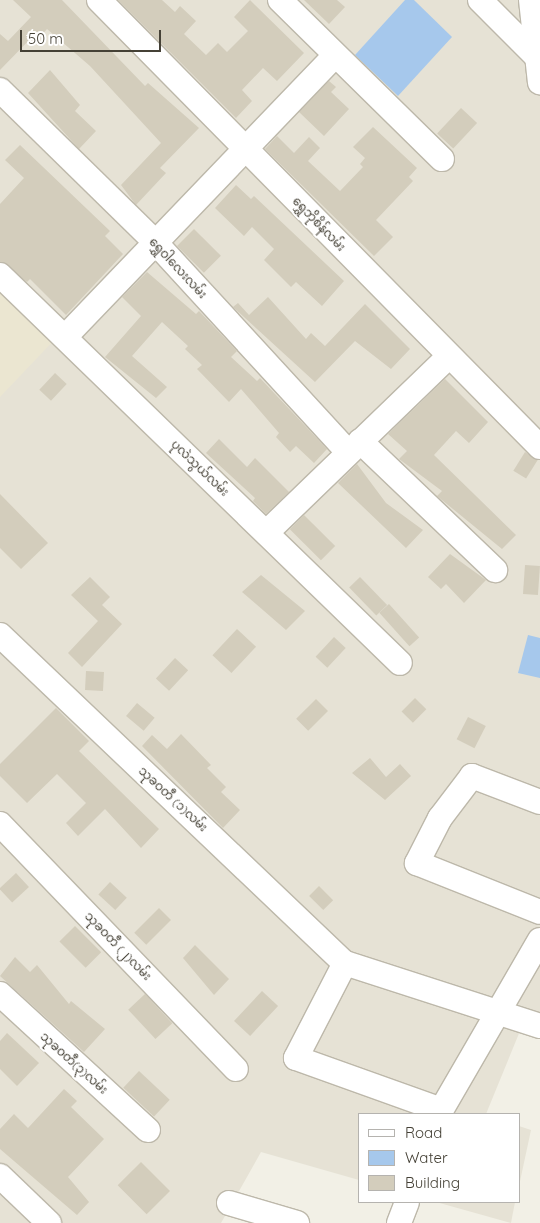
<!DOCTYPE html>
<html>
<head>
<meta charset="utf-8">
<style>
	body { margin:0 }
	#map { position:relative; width:540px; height:1223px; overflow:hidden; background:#f2f0e6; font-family:Quicksand,"Noto Sans Myanmar",sans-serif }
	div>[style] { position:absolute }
	.residential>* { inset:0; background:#e6e2d5 }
	.education>* { inset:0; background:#ebe6d1 }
	.water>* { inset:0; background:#a6c8ec }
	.building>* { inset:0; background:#d3cdbc; transform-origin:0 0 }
	.roads { filter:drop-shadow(1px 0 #bdb8aa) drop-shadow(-1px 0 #bdb8aa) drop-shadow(0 1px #bdb8aa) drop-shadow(0 -1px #bdb8aa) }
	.minor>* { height:24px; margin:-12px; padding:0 12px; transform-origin:12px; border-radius:12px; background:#fff }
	span { translate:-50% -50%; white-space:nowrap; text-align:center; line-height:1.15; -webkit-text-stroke:4px #fff; paint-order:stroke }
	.street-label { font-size:12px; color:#454136 }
	.legend { position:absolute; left:358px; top:1113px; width:162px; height:90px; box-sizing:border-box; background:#fff; border:1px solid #b5b3af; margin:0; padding:6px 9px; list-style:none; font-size:15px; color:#454136 }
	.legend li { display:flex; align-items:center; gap:10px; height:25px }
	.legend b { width:25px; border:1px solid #b5b3af }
	.scale { position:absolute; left:20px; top:30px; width:141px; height:22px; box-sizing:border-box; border:2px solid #454136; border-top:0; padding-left:6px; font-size:15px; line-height:18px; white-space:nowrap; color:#454136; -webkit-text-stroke:4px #fff; paint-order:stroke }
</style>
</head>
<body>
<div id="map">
	<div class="residential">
		<i style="clip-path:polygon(0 0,540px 0,540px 1038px,520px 1031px,486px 1114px,359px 1114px,359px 1180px,261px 1152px,221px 1223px,0 1223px)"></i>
		<i style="clip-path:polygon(519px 1126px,531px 1130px,519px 1186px)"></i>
		<i style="clip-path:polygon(436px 1202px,515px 1202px,511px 1223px)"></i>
	</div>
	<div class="education">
		<i style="clip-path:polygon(0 281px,59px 335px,0 397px)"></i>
	</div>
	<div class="water">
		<i style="clip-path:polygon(405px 0,414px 0,452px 37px,398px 96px,355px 55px)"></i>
		<i style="clip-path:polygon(528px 635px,540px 638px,540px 678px,518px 673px)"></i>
	</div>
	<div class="building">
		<i style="clip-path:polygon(13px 0,62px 0,145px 86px,148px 83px,199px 128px,160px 168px,166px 173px,136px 205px,121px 185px,161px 143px,90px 66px,47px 29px,41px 36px,37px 32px,0 70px,0 34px,8px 41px,31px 17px)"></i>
		<i style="clip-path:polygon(118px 0,162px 0,175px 12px,180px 6px,196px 21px,184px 34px,206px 55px,218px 43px,227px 52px,248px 31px,234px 17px,250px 0,304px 53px,277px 81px,263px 68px,242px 90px,252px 101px,236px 118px)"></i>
		<i style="clip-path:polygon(304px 0,337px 0,345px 7px,329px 24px)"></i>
		<i style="clip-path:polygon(50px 70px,80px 105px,75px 111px,96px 131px,79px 149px,28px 93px)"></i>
		<i style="clip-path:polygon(329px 81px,336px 87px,331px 92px,349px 109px,324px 136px,299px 112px)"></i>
		<i style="left:461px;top:108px;width:22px;height:35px;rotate:43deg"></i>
		<i style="clip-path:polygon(373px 127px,417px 168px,409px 177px,413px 181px,376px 220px,393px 237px,374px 256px,265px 149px,277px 136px,294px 153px,309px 137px,320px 148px,308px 161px,340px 191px,363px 167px,360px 164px,365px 158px,353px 147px)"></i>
		<i style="clip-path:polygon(20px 145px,110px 231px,105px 236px,123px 254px,66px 315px,30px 279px,27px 282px,0 262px,0 204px,24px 178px,5px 160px)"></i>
		<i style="clip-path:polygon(236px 185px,251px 199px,254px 196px,344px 281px,322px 306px,296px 282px,291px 287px,264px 260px,274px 249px,252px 227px,244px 236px,215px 208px)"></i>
		<i style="left:194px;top:229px;width:38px;height:24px;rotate:45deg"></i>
		<i style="clip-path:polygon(147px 272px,196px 314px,199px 311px,237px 351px,231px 357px,257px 381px,260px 378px,327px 449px,314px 463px,296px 446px,290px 452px,276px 437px,279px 433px,241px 389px,229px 402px,197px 369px,202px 365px,185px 349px,188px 346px,162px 322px,132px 356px,167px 387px,156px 398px,105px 357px,141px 316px,122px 297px)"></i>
		<i style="clip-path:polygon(268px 297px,306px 339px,311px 333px,325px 346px,365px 304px,410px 349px,391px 369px,355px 341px,315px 382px,233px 307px,238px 303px,249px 315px)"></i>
		<i style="left:55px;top:373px;width:16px;height:23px;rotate:43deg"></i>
		<i style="clip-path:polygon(445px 379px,488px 422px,469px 443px,456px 431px,434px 455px,516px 535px,502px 549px,437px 496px,442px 491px,399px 459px,407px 451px,388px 434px)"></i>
		<i style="clip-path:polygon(219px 439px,247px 467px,255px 458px,289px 492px,266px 514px,253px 501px,255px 498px,206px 453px)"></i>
		<i style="left:525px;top:452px;width:15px;height:22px;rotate:32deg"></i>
		<i style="clip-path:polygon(357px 464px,386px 503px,423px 530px,406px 548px,338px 483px)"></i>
		<i style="clip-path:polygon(0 494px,48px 543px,21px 569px,0 548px)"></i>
		<i style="left:304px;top:515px;width:44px;height:20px;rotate:45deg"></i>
		<i style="clip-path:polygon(450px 554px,486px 580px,464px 603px,446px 584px,441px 589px,428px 577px)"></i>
		<i style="left:525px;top:565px;width:15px;height:29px;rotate:4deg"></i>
		<i style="clip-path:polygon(261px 575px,305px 611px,286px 630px,242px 592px)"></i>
		<i style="clip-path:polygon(90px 577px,110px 597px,102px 605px,122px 624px,82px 667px,68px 653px,98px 621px,71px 595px)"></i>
		<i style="left:360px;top:577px;width:39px;height:15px;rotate:46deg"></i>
		<i style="left:389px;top:604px;width:45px;height:13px;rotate:48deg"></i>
		<i style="left:237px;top:629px;width:26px;height:36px;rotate:43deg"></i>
		<i style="left:334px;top:637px;width:16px;height:27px;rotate:43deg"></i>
		<i style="left:175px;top:658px;width:18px;height:28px;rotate:43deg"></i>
		<i style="left:86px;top:671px;width:18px;height:19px;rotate:3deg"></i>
		<i style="left:415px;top:698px;width:16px;height:19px;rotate:45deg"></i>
		<i style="left:316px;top:699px;width:17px;height:28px;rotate:45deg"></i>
		<i style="left:137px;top:703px;width:23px;height:17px;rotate:40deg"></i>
		<i style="clip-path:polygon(56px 708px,89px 741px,79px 751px,159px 829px,141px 848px,105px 809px,78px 836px,66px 823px,86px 803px,57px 774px,27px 803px,0 776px,0 764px)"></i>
		<i style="left:468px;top:717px;width:20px;height:25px;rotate:27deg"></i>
		<i style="clip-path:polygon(181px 734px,211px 765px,207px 768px,226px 787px,221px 792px,240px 810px,223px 828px,142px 746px,152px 735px,167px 749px)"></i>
		<i style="clip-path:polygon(370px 758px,386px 777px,400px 764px,411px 776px,385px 800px,352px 773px)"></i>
		<i style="left:16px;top:873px;width:19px;height:23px;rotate:47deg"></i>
		<i style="left:110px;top:882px;width:23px;height:17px;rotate:43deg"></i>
		<i style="left:319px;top:886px;width:20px;height:14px;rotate:45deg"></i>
		<i style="left:159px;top:908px;width:17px;height:35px;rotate:45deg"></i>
		<i style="left:75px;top:926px;width:37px;height:22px;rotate:45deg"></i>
		<i style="clip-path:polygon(195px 945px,229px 979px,214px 995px,183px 958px)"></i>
		<i style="clip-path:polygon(15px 957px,30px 972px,37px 965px,69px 1004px,71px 1001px,105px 1029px,84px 1052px,0 976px)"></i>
		<i style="left:262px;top:991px;width:22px;height:41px;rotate:43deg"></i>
		<i style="left:145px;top:994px;width:40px;height:23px;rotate:47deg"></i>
		<i style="clip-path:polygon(7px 1033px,39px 1063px,17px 1086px,0 1069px,0 1041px)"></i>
		<i style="left:139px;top:1071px;width:42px;height:23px;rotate:43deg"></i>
		<i style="clip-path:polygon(64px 1089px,77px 1101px,71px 1107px,104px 1139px,68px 1177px,89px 1202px,77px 1215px,0 1149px,0 1129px,14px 1114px,28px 1128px)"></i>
		<i style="left:141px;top:1162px;width:41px;height:33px;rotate:45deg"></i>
	</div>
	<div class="roads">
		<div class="minor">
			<i style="left:99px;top:0;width:628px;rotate:45.39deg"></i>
			<i style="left:280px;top:0;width:227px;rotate:44.5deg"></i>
			<i style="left:480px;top:0;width:83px;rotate:45deg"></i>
			<i style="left:531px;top:0;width:83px;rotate:83.8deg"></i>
			<i style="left:0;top:90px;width:217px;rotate:44.4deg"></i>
			<i style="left:155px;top:242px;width:285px;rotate:47.4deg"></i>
			<i style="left:0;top:275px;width:557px;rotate:44.13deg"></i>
			<i style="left:65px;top:337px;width:389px;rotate:-46.2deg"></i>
			<i style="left:360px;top:441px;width:187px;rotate:43.7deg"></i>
			<i style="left:267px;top:532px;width:252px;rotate:-44deg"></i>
			<i style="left:0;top:635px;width:476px;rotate:43.6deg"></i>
			<i style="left:345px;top:963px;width:205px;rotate:17.9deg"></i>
			<i style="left:540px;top:802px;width:73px;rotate:-159.1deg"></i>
			<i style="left:472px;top:776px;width:53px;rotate:127.3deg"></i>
			<i style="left:440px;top:818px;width:51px;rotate:117.1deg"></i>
			<i style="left:417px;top:863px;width:132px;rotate:21.7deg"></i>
			<i style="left:0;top:824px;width:340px;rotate:46.1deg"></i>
			<i style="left:345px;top:963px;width:107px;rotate:117.3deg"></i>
			<i style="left:296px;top:1058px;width:154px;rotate:19.7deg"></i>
			<i style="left:0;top:994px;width:201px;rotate:42.6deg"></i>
			<i style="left:439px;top:1114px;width:201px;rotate:-59.9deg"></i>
			<i style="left:0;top:1176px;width:68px;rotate:43.8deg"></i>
			<i style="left:229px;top:1203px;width:71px;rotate:16.4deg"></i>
			<i style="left:399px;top:1223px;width:22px;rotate:-69deg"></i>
		</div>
	</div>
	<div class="street-label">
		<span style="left:319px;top:224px;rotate:46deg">ရွှေဘိုစိန်လမ်း</span>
		<span style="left:178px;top:268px;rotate:47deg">ရွှေဝါလေးလမ်း</span>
		<span style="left:200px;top:468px;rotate:44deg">ပုလဲသွယ်လမ်း</span>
		<span style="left:173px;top:799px;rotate:43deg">သုခဝတီ (၁)လမ်း</span>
		<span style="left:118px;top:946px;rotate:46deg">သုခဝတီ (၂)လမ်း</span>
		<span style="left:74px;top:1063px;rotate:42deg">သုခဝတီ(၃)လမ်း</span>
	</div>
	<ul class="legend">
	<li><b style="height:6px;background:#fff"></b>Road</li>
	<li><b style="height:14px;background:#a6c8ec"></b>Water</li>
	<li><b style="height:14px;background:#d3cdbc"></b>Building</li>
	</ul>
	<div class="scale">50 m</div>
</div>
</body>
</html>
